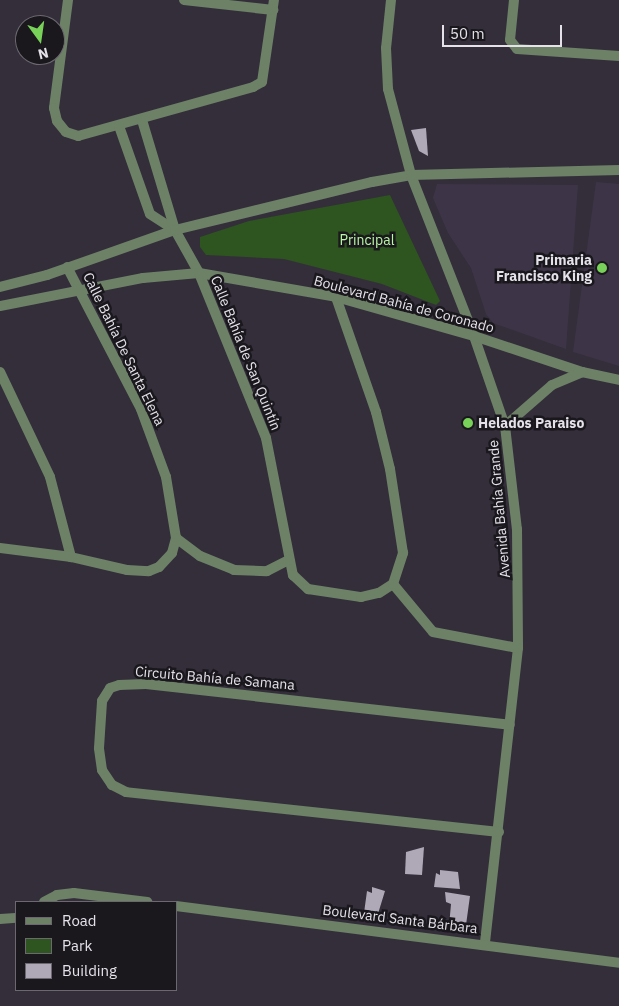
<!DOCTYPE html>
<html>
<head>
<meta charset="utf-8">
<style>
	body { margin:0 }
	#map { position:relative; width:619px; height:1006px; overflow:hidden; background:#332e3a; font-family:"IBM Plex Sans",sans-serif }
	div>[style] { position:absolute }
	.built>* { inset:0; background:#3d3547 }
	.green>* { inset:0; background:#2e5420 }
	.building>* { inset:0; background:#aea8b7 }
	.street>* { height:10px; margin:-5px; padding:0 5px; transform-origin:5px; border-radius:5px; background:#6d8167 }
	.dots>* { width:14px; height:14px; translate:-50% -50%; box-sizing:border-box; border:2px solid #1a171d; border-radius:50% }
	span { translate:-50% -50%; white-space:nowrap; text-align:center; line-height:1.15; -webkit-text-stroke:5px #1a171d; paint-order:stroke }
	.park-label { font-size:14px; color:#b7f8a2 }
	.poi-label { font-size:14px; color:#e5e2ea; font-weight:700 }
	.right { translate:-100% -50%; text-align:right }
	.left { translate:0 -50%; text-align:left }
	.street-label { font-size:14px; color:#e5e2ea }
	.legend { position:absolute; left:15px; top:901px; width:162px; height:90px; box-sizing:border-box; background:#1a171d; border:1px solid #6b686f; margin:0; padding:6px 9px; list-style:none; font-size:15px; color:#e5e2ea }
	.legend li { display:flex; align-items:center; gap:10px; height:25px }
	.legend b { width:25px; border:1px solid #6b686f }
	.north { position:absolute; left:15px; top:15px; width:50px; height:50px; box-sizing:border-box; background:#1a171d; border:1px solid #6b686f; border-radius:50%; rotate:166deg; font-size:14px; font-weight:700; line-height:20px; text-align:center; color:#e5e2ea }
	.north::after { content:''; display:block; margin:auto; width:18px; height:22px; background:#78d158; clip-path:polygon(50% 0,100% 100%,50% 72%,0 100%) }
	.scale { position:absolute; left:442px; top:25px; width:120px; height:22px; box-sizing:border-box; border:2px solid #e5e2ea; border-top:0; padding-left:6px; font-size:15px; line-height:18px; white-space:nowrap; color:#e5e2ea; -webkit-text-stroke:4px #1a171d; paint-order:stroke }
</style>
</head>
<body>
<div id="map">
	<div class="built">
		<i style="clip-path:polygon(596px 182px,619px 184px,619px 366px,573px 352px)"></i>
		<i style="clip-path:polygon(437px 184px,578px 185px,566px 349px,493px 323px,486px 314px,471px 268px,448px 233px,433px 198px)"></i>
	</div>
	<div class="green">
		<i style="clip-path:polygon(390px 195px,440px 301px,436px 305px,382px 284px,284px 259px,206px 255px,200px 247px,200px 237px,249px 221px)"></i>
	</div>
	<div class="building">
		<i style="clip-path:polygon(426px 128px,428px 156px,419px 151px,411px 130px)"></i>
		<i style="clip-path:polygon(424px 847px,422px 875px,405px 874px,406px 852px)"></i>
		<i style="clip-path:polygon(440px 870px,458px 872px,460px 889px,434px 887px,436px 873px,440px 875px)"></i>
		<i style="clip-path:polygon(372px 887px,385px 891px,377px 917px,364px 913px,367px 891px,372px 893px)"></i>
		<i style="clip-path:polygon(445px 892px,470px 896px,466px 925px,449px 926px,451px 904px,446px 902px)"></i>
	</div>
	<div class="street">
		<i style="left:68px;top:0;width:109px;rotate:97.4deg"></i>
		<i style="left:54px;top:108px;width:13px;rotate:77deg"></i>
		<i style="left:57px;top:121px;width:14px;rotate:51deg"></i>
		<i style="left:66px;top:132px;width:13px;rotate:18deg"></i>
		<i style="left:78px;top:136px;width:182px;rotate:-15.6deg"></i>
		<i style="left:253px;top:87px;width:10px;rotate:-29deg"></i>
		<i style="left:262px;top:82px;width:83px;rotate:-81.7deg"></i>
		<i style="left:184px;top:0;width:90px;rotate:6.4deg"></i>
		<i style="left:391px;top:0;width:48px;rotate:95.9deg"></i>
		<i style="left:386px;top:48px;width:41px;rotate:87.2deg"></i>
		<i style="left:388px;top:89px;width:89px;rotate:75deg"></i>
		<i style="left:411px;top:175px;width:173px;rotate:68.6deg"></i>
		<i style="left:474px;top:336px;width:95px;rotate:71deg"></i>
		<i style="left:505px;top:426px;width:104px;rotate:83.4deg"></i>
		<i style="left:517px;top:529px;width:119px;rotate:89.5deg"></i>
		<i style="left:518px;top:648px;width:298px;rotate:96.4deg"></i>
		<i style="left:514px;top:0;width:40px;rotate:95.7deg"></i>
		<i style="left:510px;top:40px;width:11px;rotate:52deg"></i>
		<i style="left:517px;top:49px;width:102px;rotate:3.9deg"></i>
		<i style="left:142px;top:120px;width:115px;rotate:73.3deg"></i>
		<i style="left:175px;top:230px;width:49px;rotate:60.8deg"></i>
		<i style="left:199px;top:273px;width:178px;rotate:67.9deg"></i>
		<i style="left:266px;top:438px;width:140px;rotate:78.9deg"></i>
		<i style="left:293px;top:575px;width:21px;rotate:43deg"></i>
		<i style="left:308px;top:589px;width:54px;rotate:8.6deg"></i>
		<i style="left:361px;top:597px;width:18px;rotate:-13deg"></i>
		<i style="left:379px;top:593px;width:17px;rotate:-33deg"></i>
		<i style="left:393px;top:584px;width:33px;rotate:-72deg"></i>
		<i style="left:403px;top:553px;width:85px;rotate:-98.8deg"></i>
		<i style="left:390px;top:469px;width:59px;rotate:-103.8deg"></i>
		<i style="left:376px;top:412px;width:122px;rotate:-109.2deg"></i>
		<i style="left:119px;top:126px;width:93px;rotate:70.6deg"></i>
		<i style="left:150px;top:214px;width:30px;rotate:33deg"></i>
		<i style="left:0;top:287px;width:49px;rotate:-14.3deg"></i>
		<i style="left:47px;top:275px;width:136px;rotate:-19.4deg"></i>
		<i style="left:175px;top:230px;width:203px;rotate:-13.7deg"></i>
		<i style="left:372px;top:182px;width:40px;rotate:-10deg"></i>
		<i style="left:411px;top:175px;width:208px;rotate:-1.4deg"></i>
		<i style="left:0;top:306px;width:146px;rotate:-11.1deg"></i>
		<i style="left:143px;top:278px;width:56px;rotate:-5.1deg"></i>
		<i style="left:199px;top:273px;width:139px;rotate:9.9deg"></i>
		<i style="left:336px;top:297px;width:143px;rotate:15.8deg"></i>
		<i style="left:474px;top:336px;width:114px;rotate:18.4deg"></i>
		<i style="left:582px;top:372px;width:38px;rotate:12deg"></i>
		<i style="left:0;top:372px;width:116px;rotate:64.5deg"></i>
		<i style="left:50px;top:477px;width:83px;rotate:75.3deg"></i>
		<i style="left:71px;top:557px;width:57px;rotate:13.1deg"></i>
		<i style="left:127px;top:570px;width:22px;rotate:3deg"></i>
		<i style="left:149px;top:571px;width:11px;rotate:-22deg"></i>
		<i style="left:159px;top:567px;width:19px;rotate:-47deg"></i>
		<i style="left:172px;top:553px;width:16px;rotate:-75deg"></i>
		<i style="left:176px;top:538px;width:62px;rotate:-99.3deg"></i>
		<i style="left:166px;top:477px;width:72px;rotate:-110.2deg"></i>
		<i style="left:141px;top:409px;width:160px;rotate:-117.5deg"></i>
		<i style="left:505px;top:426px;width:62px;rotate:-41.1deg"></i>
		<i style="left:552px;top:385px;width:33px;rotate:-23deg"></i>
		<i style="left:176px;top:538px;width:30px;rotate:37deg"></i>
		<i style="left:200px;top:556px;width:37px;rotate:22deg"></i>
		<i style="left:234px;top:570px;width:33px;rotate:2deg"></i>
		<i style="left:267px;top:571px;width:25px;rotate:-27deg"></i>
		<i style="left:0;top:548px;width:72px;rotate:7.2deg"></i>
		<i style="left:393px;top:584px;width:62px;rotate:50.2deg"></i>
		<i style="left:433px;top:632px;width:86px;rotate:10.7deg"></i>
		<i style="left:499px;top:832px;width:375px;rotate:-173.9deg"></i>
		<i style="left:126px;top:792px;width:16px;rotate:-153deg"></i>
		<i style="left:112px;top:785px;width:18px;rotate:-124deg"></i>
		<i style="left:102px;top:770px;width:22px;rotate:-98deg"></i>
		<i style="left:99px;top:748px;width:47px;rotate:-86.3deg"></i>
		<i style="left:102px;top:701px;width:15px;rotate:-58deg"></i>
		<i style="left:110px;top:688px;width:9px;rotate:-18deg"></i>
		<i style="left:119px;top:685px;width:27px;rotate:-2deg"></i>
		<i style="left:146px;top:684px;width:366px;rotate:6.4deg"></i>
		<i style="left:44px;top:902px;width:15px;rotate:-28deg"></i>
		<i style="left:57px;top:895px;width:17px;rotate:-7deg"></i>
		<i style="left:74px;top:893px;width:74px;rotate:7deg"></i>
		<i style="left:176px;top:906px;width:447px;rotate:7.3deg"></i>
		<i style="left:0;top:919px;width:16px;rotate:-4deg"></i>
	</div>
	<div class="dots">
		<i style="left:602px;top:268px;background:#78d158"></i>
		<i style="left:468px;top:423px;background:#78d158"></i>
	</div>
	<div class="park-label">
		<span style="left:367px;top:240px">Principal</span>
	</div>
	<div class="poi-label">
		<span class="right" style="left:592px;top:268px">Primaria<br>Francisco King</span>
		<span class="left" style="left:478px;top:423px">Helados Paraiso</span>
	</div>
	<div class="street-label">
		<span style="left:404px;top:304px;rotate:15deg">Boulevard Bahía de Coronado</span>
		<span style="left:124px;top:349px;rotate:64deg">Calle Bahía De Santa Elena</span>
		<span style="left:246px;top:353px;rotate:68deg">Calle Bahía de San Quintín</span>
		<span style="left:499px;top:509px;rotate:-95deg">Avenida Bahía Grande</span>
		<span style="left:215px;top:678px;rotate:5deg">Circuito Bahía de Samana</span>
		<span style="left:400px;top:919px;rotate:7deg">Boulevard Santa Bárbara</span>
	</div>
	<ul class="legend">
	<li><b style="height:6px;background:#6d8167"></b>Road</li>
	<li><b style="height:14px;background:#2e5420"></b>Park</li>
	<li><b style="height:14px;background:#aea8b7"></b>Building</li>
	</ul>
	<div class="north">N</div>
	<div class="scale">50 m</div>
</div>
</body>
</html>
